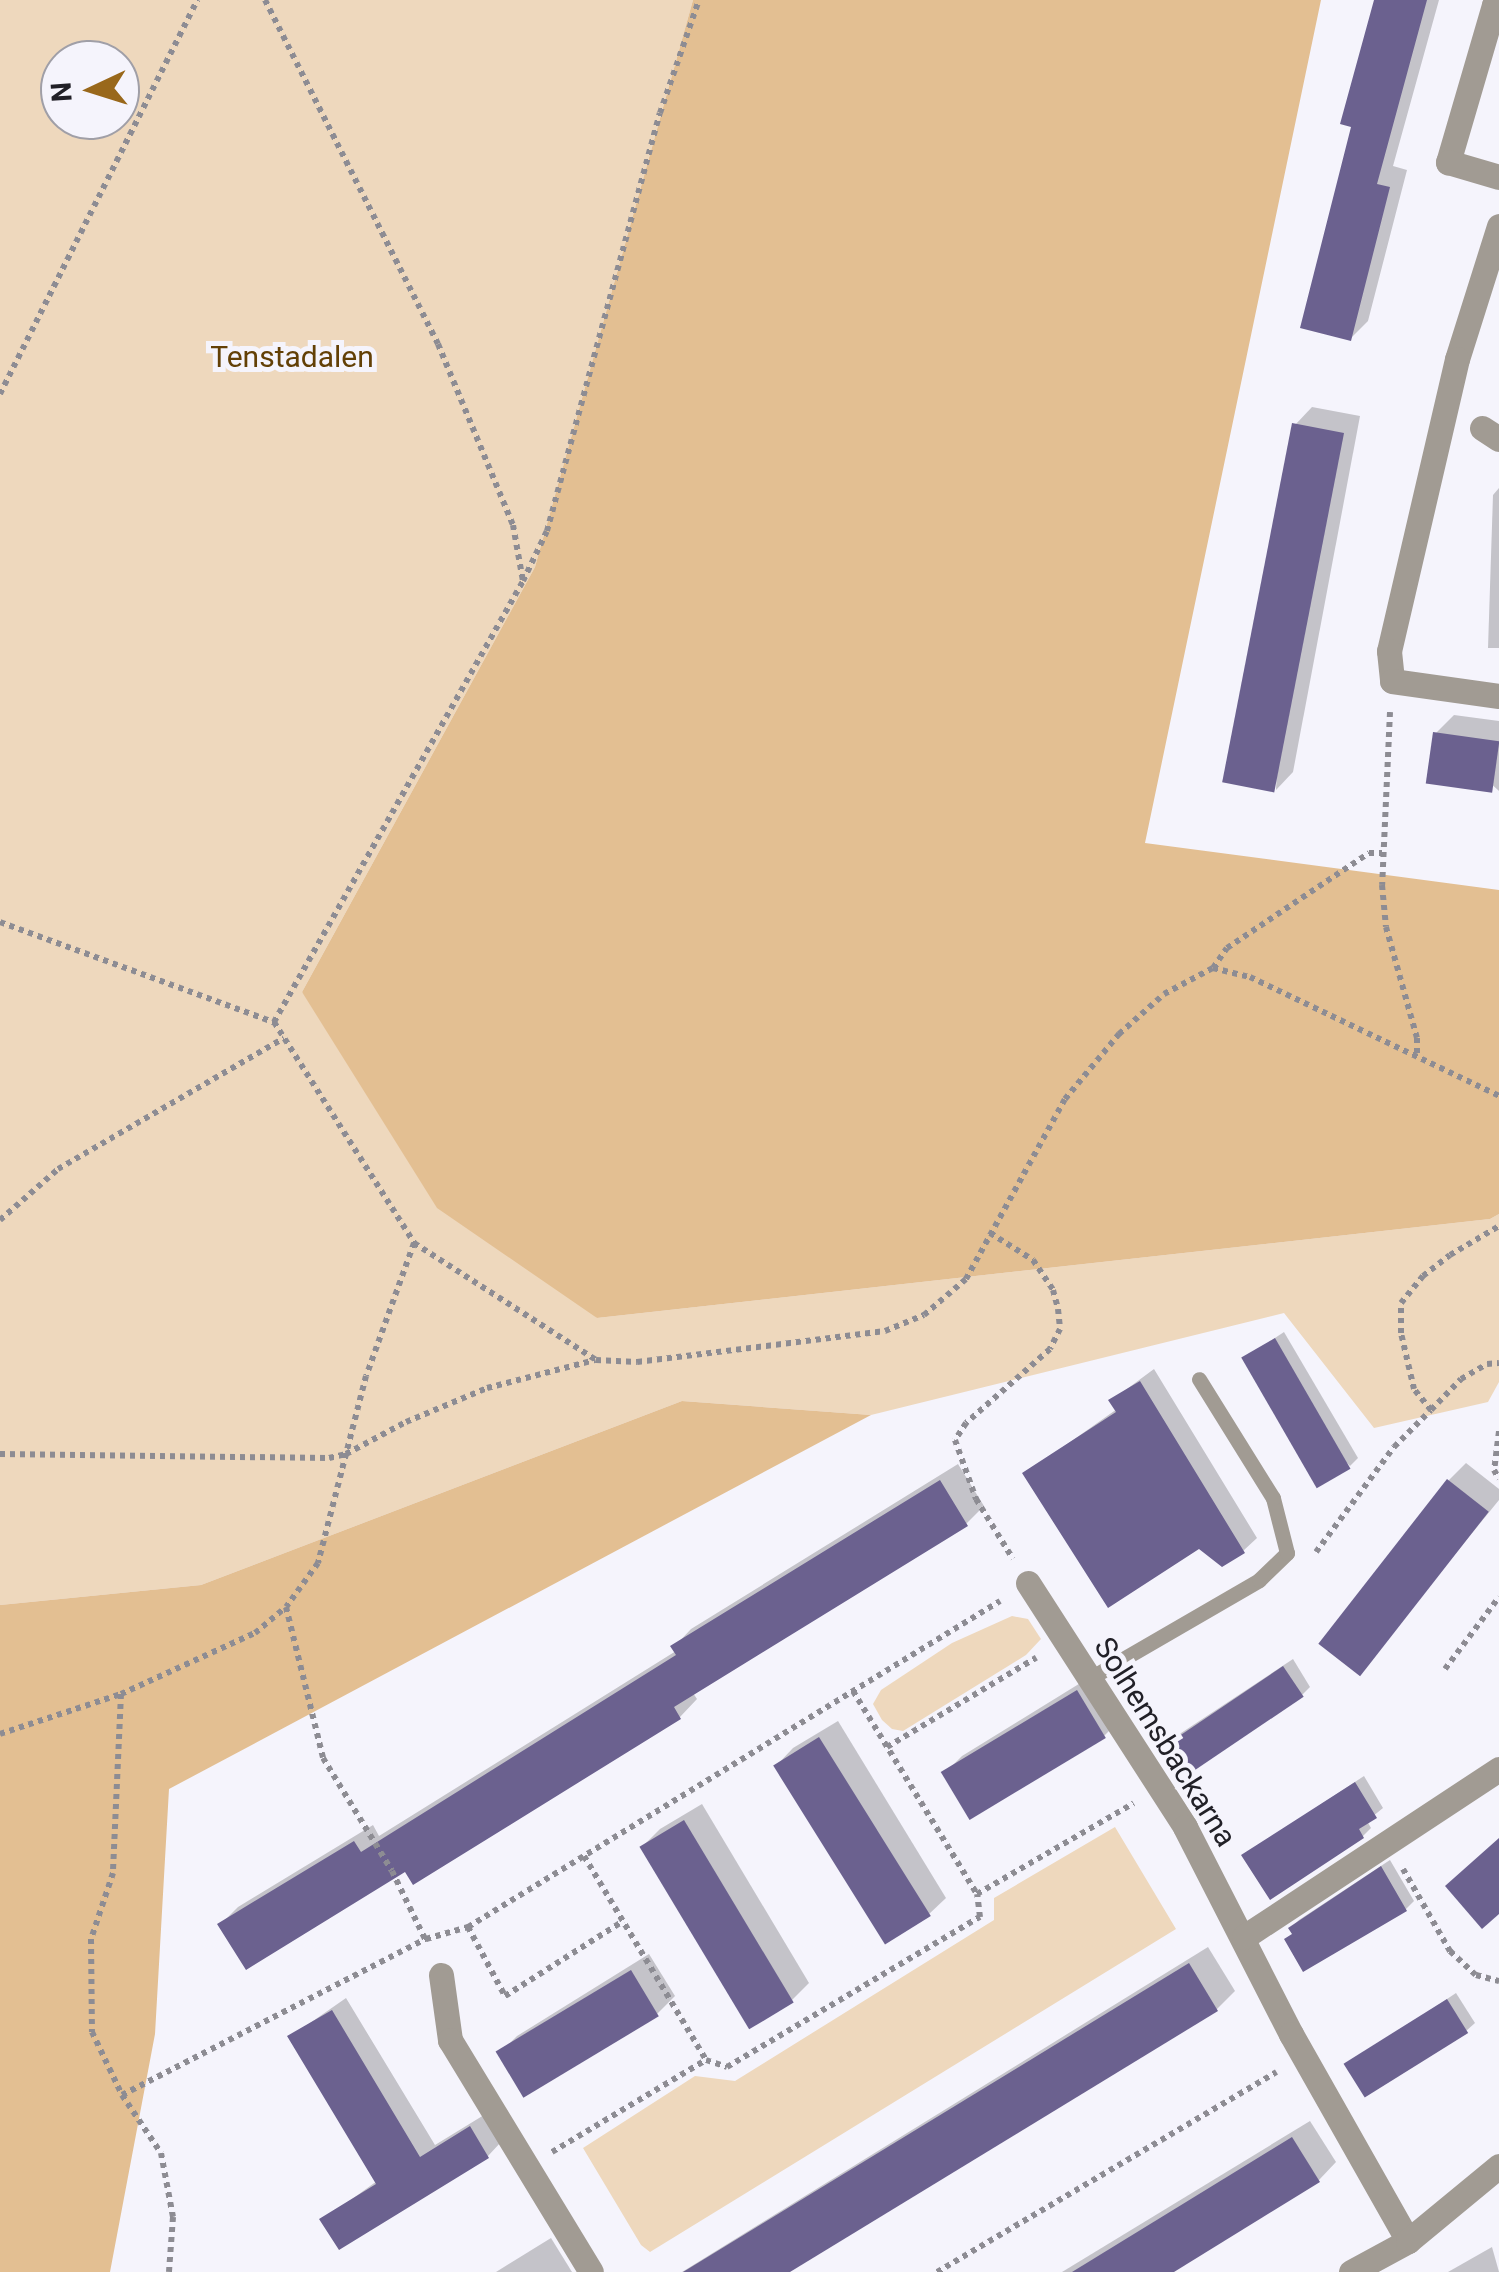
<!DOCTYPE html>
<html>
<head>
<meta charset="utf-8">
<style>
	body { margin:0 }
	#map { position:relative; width:1499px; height:2272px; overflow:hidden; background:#f5f4fc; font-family:Roboto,sans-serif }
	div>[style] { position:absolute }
	.green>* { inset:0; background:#eed8bd }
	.forest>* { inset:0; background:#e3bf92 }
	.shadow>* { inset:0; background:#0003 }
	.building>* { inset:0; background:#6b618f; transform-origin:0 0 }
	.path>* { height:6px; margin-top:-3px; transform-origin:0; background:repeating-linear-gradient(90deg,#8d8c93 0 5px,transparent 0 10px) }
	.lane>* { height:15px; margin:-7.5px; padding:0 7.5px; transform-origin:7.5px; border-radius:7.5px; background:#a19b93 }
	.street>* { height:25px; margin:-12.5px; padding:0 12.5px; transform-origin:12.5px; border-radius:12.5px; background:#a19b93 }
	span { translate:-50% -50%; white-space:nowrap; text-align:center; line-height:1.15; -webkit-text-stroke:10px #f5f4fc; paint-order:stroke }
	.park-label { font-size:30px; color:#634006 }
	.street-label { font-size:30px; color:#212027 }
	.north { position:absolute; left:40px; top:40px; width:100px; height:100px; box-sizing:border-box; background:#f5f4fc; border:2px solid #a09fa7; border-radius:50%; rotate:266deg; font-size:28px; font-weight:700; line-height:40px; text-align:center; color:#212027 }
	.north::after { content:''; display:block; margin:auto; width:35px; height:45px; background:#99681b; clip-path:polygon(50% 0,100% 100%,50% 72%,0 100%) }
</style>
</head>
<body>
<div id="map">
	<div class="green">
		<i style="clip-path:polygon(evenodd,0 0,693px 0,535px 567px,302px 992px,597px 1318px,1490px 1219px,1499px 1214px,1499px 1382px,1488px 1402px,1374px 1428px,1284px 1313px,871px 1415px,682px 1401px,201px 1585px,0 1605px,0 0,60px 60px,120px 60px,120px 120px,60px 120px,60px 60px)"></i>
		<i style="clip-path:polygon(1012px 1616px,1028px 1619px,1041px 1639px,1026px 1655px,903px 1731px,892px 1729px,882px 1720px,873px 1704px,881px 1690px,952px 1643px)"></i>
		<i style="clip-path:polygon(1115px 1827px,1176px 1929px,650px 2252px,641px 2245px,583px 2148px,695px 2076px,735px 2081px,994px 1920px,994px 1898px)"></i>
	</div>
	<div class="forest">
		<i style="clip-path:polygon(693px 0,1321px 0,1145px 843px,1499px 890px,1499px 1214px,1490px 1219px,597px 1318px,437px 1208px,302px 992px,535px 567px)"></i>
		<i style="clip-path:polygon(682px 1401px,871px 1415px,169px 1789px,155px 2034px,110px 2272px,0 2272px,0 1605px,201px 1585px)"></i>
	</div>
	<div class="shadow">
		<i style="clip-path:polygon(1376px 0,1439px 0,1393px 166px,1407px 170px,1368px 321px,1350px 339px,1354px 125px)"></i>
		<i style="clip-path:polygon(1312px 407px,1360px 416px,1293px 772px,1276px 790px,1295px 425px)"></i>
		<i style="clip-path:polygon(1499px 488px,1499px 648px,1488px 648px,1493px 495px)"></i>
		<i style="clip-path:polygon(1454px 715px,1499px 721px,1499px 791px,1436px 733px)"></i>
		<i style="clip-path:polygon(1284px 1332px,1358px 1458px,1350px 1466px,1245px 1358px)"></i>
		<i style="clip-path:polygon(1154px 1369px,1257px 1538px,1243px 1551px,1199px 1546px,1025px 1474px,1117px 1409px,1112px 1400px)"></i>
		<i style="clip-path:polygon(1466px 1463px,1499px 1489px,1499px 1500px,1359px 1672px,1449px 1480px)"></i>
		<i style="clip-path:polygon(958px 1464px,984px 1506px,966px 1524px,693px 1693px,697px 1699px,680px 1717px,406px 1869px,221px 1924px,238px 1907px,373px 1825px,379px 1836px,676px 1651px,674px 1647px,691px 1629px)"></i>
		<i style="clip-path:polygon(1293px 1659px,1310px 1687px,1302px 1695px,1172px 1739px)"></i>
		<i style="clip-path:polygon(1095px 1674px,1122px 1718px,1104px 1736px,944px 1774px,962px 1756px)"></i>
		<i style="clip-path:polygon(838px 1721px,946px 1898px,928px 1915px,776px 1766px,793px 1748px)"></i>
		<i style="clip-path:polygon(1364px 1776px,1383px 1808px,1367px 1821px,1371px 1828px,1363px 1836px,1244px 1855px)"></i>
		<i style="clip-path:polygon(702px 1804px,809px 1983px,791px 2001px,642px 1847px,660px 1829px)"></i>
		<i style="clip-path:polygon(1390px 1860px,1414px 1901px,1406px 1909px,1294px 1932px,1291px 1928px,1299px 1920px)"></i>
		<i style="clip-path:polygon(1208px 1947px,1235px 1991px,1217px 2009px,786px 2272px,682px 2272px)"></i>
		<i style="clip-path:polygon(649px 1954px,675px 1996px,657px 2014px,499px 2054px,517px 2036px)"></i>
		<i style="clip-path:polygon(1456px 1993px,1475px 2023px,1466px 2031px,1348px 2065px)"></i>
		<i style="clip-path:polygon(346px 1998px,435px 2145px,484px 2115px,501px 2142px,488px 2156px,340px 2247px,323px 2220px,377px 2181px,290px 2037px)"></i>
		<i style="clip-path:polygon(1310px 2121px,1336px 2162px,1319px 2180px,1168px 2272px,1062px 2272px)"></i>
		<i style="clip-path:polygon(551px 2238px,572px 2272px,496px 2272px)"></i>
		<i style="clip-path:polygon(1492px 2247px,1499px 2272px,1448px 2272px)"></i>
	</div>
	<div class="building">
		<i style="clip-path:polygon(1374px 0,1427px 0,1377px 184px,1390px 187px,1351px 341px,1300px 328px,1351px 127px,1340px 124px)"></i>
		<i style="left:1292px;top:423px;width:53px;height:366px;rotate:11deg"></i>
		<i style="left:1433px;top:732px;width:67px;height:52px;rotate:8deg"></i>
		<i style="left:1275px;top:1338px;width:151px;height:39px;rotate:60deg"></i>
		<i style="clip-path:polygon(1140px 1381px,1245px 1553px,1222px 1567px,1199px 1549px,1108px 1608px,1022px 1473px,1116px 1412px,1108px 1400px)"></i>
		<i style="left:1447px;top:1479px;width:53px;height:209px;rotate:38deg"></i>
		<i style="clip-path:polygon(940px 1480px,968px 1526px,674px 1707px,681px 1719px,413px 1885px,405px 1872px,246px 1970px,217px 1924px,354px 1841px,361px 1852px,676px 1655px,670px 1646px)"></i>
		<i style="left:1283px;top:1666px;width:37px;height:135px;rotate:56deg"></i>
		<i style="left:1077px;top:1690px;width:56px;height:159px;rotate:59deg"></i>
		<i style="left:819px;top:1737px;width:211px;height:54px;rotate:58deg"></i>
		<i style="clip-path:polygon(1355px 1782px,1377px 1818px,1359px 1829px,1364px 1838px,1270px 1900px,1241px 1855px)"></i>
		<i style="left:684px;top:1820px;width:213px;height:52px;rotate:59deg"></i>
		<i style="clip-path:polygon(1499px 1838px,1499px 1914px,1482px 1929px,1445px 1886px)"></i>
		<i style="clip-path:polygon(1381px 1866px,1407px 1911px,1303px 1972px,1284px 1939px,1292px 1934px,1288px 1928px)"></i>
		<i style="clip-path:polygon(1189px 1963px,1218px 2011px,790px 2272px,683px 2272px)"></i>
		<i style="left:631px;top:1970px;width:54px;height:158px;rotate:59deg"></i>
		<i style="left:1447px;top:1999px;width:40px;height:122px;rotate:58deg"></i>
		<i style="clip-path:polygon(332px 2010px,420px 2157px,470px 2126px,489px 2158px,339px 2250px,319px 2219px,376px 2184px,287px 2036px)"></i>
		<i style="clip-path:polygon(1292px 2137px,1320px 2182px,1174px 2272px,1072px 2272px)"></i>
	</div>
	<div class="path">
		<i style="left:265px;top:0;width:385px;rotate:63.3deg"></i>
		<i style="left:438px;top:344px;width:196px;rotate:67.5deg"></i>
		<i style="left:513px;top:525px;width:57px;rotate:79.9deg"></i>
		<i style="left:0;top:394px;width:441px;rotate:-63.4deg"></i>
		<i style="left:1390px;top:712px;width:173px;rotate:92.6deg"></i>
		<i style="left:1382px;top:885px;width:42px;rotate:84.6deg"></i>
		<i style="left:1386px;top:927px;width:115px;rotate:74.4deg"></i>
		<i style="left:1417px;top:1038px;width:17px;rotate:90deg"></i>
		<i style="left:0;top:922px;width:292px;rotate:20.1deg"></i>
		<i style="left:274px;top:1022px;width:262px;rotate:57.6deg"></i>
		<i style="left:414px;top:1243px;width:141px;rotate:109.8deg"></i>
		<i style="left:366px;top:1376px;width:193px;rotate:104.4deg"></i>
		<i style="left:318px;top:1563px;width:54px;rotate:126deg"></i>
		<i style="left:286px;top:1607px;width:155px;rotate:76.2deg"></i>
		<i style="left:323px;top:1758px;width:132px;rotate:58.6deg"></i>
		<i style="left:392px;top:1871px;width:78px;rotate:64.1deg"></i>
		<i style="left:1213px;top:968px;width:24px;rotate:-55deg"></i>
		<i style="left:1227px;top:948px;width:171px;rotate:-33.8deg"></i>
		<i style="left:1369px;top:853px;width:13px"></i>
		<i style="left:274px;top:1022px;width:506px;rotate:-60.55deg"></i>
		<i style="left:523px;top:581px;width:55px;rotate:-64.4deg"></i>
		<i style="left:547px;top:531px;width:433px;rotate:-74.9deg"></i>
		<i style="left:660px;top:113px;width:120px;rotate:-71deg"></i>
		<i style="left:0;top:1220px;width:77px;rotate:-41.3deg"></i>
		<i style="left:58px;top:1169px;width:261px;rotate:-30.1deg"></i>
		<i style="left:990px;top:1233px;width:51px;rotate:32.1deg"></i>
		<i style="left:1033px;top:1260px;width:36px;rotate:56deg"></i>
		<i style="left:1053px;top:1290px;width:20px;rotate:75deg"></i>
		<i style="left:1058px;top:1309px;width:20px;rotate:84deg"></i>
		<i style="left:1060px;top:1329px;width:22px;rotate:117deg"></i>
		<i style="left:1050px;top:1349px;width:112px;rotate:138.6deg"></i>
		<i style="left:966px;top:1423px;width:20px;rotate:123deg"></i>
		<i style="left:955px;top:1440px;width:63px;rotate:70.4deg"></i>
		<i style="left:976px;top:1499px;width:70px;rotate:58.3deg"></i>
		<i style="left:414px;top:1243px;width:216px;rotate:32.7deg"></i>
		<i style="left:596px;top:1360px;width:41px;rotate:2.8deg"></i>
		<i style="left:637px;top:1362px;width:250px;rotate:-7.1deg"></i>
		<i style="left:885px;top:1331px;width:42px;rotate:-22.3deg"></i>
		<i style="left:924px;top:1315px;width:55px;rotate:-40.6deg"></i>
		<i style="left:966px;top:1279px;width:205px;rotate:-61.2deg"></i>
		<i style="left:1065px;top:1099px;width:85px;rotate:-50.3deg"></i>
		<i style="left:1119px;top:1034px;width:60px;rotate:-41.6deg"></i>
		<i style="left:1164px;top:994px;width:55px;rotate:-28deg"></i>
		<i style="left:1213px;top:968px;width:38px;rotate:14deg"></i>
		<i style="left:1250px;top:977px;width:276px;rotate:25.5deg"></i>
		<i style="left:1431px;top:1410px;width:27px;rotate:-129deg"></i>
		<i style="left:1414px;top:1389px;width:57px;rotate:-103.1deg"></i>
		<i style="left:1401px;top:1333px;width:30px;rotate:-90deg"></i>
		<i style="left:1401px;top:1303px;width:35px;rotate:-51deg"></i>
		<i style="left:1423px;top:1276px;width:34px;rotate:-38deg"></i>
		<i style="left:1450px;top:1255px;width:57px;rotate:-30.6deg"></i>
		<i style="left:1499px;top:1431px;width:39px;rotate:97deg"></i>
		<i style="left:1494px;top:1470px;width:10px;rotate:61deg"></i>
		<i style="left:0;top:1454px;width:329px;rotate:0.7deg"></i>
		<i style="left:329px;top:1458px;width:17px;rotate:-13deg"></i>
		<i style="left:346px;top:1454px;width:68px;rotate:-28.1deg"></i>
		<i style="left:406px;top:1422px;width:88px;rotate:-22.8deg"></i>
		<i style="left:487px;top:1388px;width:112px;rotate:-14.5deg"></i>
		<i style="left:1316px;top:1552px;width:131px;rotate:-53.4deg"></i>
		<i style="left:1394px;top:1447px;width:52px;rotate:-45deg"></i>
		<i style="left:1431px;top:1410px;width:43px;rotate:-45.9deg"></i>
		<i style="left:1461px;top:1379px;width:30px;rotate:-30deg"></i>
		<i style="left:1487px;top:1364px;width:12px;rotate:-5deg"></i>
		<i style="left:1445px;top:1669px;width:90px;rotate:-53.1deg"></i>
		<i style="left:853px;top:1691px;width:238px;rotate:58.6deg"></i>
		<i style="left:977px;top:1894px;width:181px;rotate:-30.1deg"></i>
		<i style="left:121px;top:1694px;width:179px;rotate:92.6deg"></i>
		<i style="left:113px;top:1873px;width:70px;rotate:108.4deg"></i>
		<i style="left:91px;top:1939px;width:93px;rotate:89.4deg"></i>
		<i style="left:92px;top:2032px;width:70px;rotate:64.5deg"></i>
		<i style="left:122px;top:2095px;width:70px;rotate:56.1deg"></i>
		<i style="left:161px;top:2153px;width:65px;rotate:79.4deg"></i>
		<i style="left:173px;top:2217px;width:55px;rotate:94.2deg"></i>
		<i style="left:0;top:1734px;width:127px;rotate:-18.3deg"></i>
		<i style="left:121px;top:1694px;width:147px;rotate:-24.5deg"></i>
		<i style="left:255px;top:1633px;width:40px;rotate:-40deg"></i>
		<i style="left:887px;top:1747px;width:174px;rotate:-30.9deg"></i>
		<i style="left:584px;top:1856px;width:238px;rotate:59.1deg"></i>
		<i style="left:1403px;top:1869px;width:95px;rotate:60.2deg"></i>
		<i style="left:1450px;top:1951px;width:35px;rotate:43deg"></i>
		<i style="left:1476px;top:1975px;width:24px;rotate:15deg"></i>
		<i style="left:468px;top:1927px;width:78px;rotate:61.8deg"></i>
		<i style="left:505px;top:1996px;width:140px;rotate:-32.4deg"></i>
		<i style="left:122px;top:2095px;width:342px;rotate:-27.2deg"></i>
		<i style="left:426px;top:1939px;width:44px;rotate:-15.9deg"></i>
		<i style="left:468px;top:1927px;width:624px;rotate:-31.5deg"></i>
		<i style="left:552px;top:2152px;width:179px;rotate:-30.9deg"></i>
		<i style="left:706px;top:2060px;width:22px;rotate:18deg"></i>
		<i style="left:727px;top:2067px;width:294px;rotate:-30.7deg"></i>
		<i style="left:980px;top:1917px;width:23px;rotate:-97deg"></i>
		<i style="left:937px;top:2272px;width:394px;rotate:-30.5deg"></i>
	</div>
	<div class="lane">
		<i style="left:1092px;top:1677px;width:193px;rotate:-30.1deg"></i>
		<i style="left:1259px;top:1580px;width:39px;rotate:-44deg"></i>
		<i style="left:1287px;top:1553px;width:57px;rotate:-104.3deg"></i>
		<i style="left:1273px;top:1498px;width:140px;rotate:-121.9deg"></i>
	</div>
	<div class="street">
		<i style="left:1499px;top:6px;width:5px;rotate:-169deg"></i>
		<i style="left:1494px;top:5px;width:164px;rotate:106.3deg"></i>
		<i style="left:1448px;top:162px;width:53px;rotate:16.4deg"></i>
		<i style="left:1499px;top:226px;width:139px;rotate:107.5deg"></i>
		<i style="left:1457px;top:359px;width:300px;rotate:103.1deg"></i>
		<i style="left:1389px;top:651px;width:30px;rotate:84deg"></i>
		<i style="left:1392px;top:681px;width:108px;rotate:8deg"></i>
		<i style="left:1482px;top:428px;width:20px;rotate:33deg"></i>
		<i style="left:1028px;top:1583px;width:290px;rotate:57.2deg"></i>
		<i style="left:1185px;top:1827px;width:233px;rotate:62.9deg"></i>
		<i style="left:1291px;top:2034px;width:238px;rotate:60.5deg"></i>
		<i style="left:1244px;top:1937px;width:305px;rotate:-33.4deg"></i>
		<i style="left:441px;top:1975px;width:66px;rotate:82.1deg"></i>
		<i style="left:450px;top:2040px;width:271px;rotate:58.7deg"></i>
		<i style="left:1351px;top:2272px;width:65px;rotate:-28.5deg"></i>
		<i style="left:1408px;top:2241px;width:118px;rotate:-39.5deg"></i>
	</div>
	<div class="park-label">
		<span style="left:292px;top:357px">Tenstadalen</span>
	</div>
	<div class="street-label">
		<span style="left:1165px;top:1742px;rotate:58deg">Solhemsbackarna</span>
	</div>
	<div class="north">N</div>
</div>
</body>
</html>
